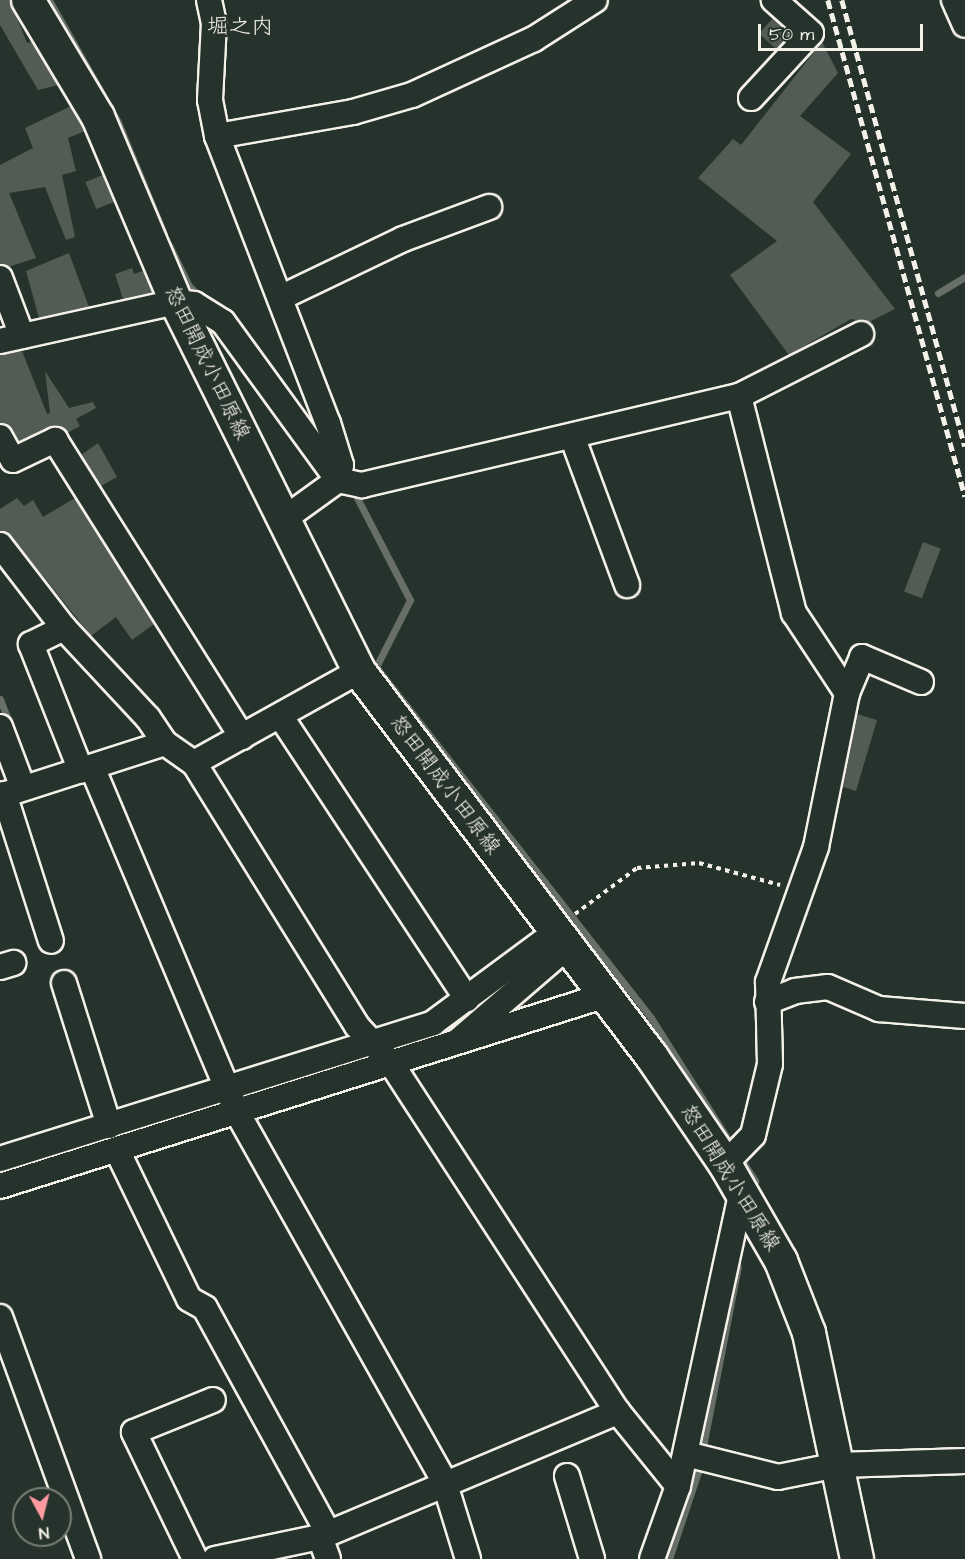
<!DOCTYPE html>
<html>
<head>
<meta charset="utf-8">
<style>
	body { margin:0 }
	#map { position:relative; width:965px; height:1559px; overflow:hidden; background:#26332d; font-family:"Architects Daughter","Klee One",sans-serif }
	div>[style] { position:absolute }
	.stream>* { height:7px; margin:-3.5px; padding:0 3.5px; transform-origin:3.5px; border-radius:3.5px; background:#676f68 }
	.building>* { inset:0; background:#525c55; transform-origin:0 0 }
	.path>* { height:4px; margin-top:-2px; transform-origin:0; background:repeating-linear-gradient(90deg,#f4f1e8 0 4.5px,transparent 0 9px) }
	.roads { filter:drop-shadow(2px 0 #f4f1e8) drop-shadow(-2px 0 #f4f1e8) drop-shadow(0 2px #f4f1e8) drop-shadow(0 -2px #f4f1e8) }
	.minor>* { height:24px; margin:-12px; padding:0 12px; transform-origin:12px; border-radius:12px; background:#26332d }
	.major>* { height:32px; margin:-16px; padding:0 16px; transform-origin:16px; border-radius:16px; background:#26332d }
	.rail>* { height:4.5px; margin-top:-2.25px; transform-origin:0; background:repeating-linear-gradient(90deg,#f4f1e8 0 9px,transparent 0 13.5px) }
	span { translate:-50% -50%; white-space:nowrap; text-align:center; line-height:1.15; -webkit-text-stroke:4.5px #26332d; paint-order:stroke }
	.street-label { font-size:21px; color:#f4f1e8 }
	.neighbourhood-label { font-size:22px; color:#f4f1e8 }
	.north { position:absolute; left:12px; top:1487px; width:60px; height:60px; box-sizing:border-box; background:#26332d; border:2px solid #787f78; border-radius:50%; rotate:173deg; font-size:16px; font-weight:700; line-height:24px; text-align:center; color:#f4f1e8 }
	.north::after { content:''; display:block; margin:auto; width:21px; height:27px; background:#ff9aa2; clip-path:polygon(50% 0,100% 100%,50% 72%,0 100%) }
	.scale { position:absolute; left:758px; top:24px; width:165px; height:27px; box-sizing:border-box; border:3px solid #f4f1e8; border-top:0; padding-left:8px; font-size:18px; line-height:21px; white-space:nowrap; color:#f4f1e8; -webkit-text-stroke:4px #26332d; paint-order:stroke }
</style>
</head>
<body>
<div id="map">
	<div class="stream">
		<i style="left:49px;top:0;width:140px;rotate:60.5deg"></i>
		<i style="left:118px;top:122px;width:121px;rotate:67.7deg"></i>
		<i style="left:169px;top:245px;width:46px;rotate:64deg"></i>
		<i style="left:189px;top:286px;width:18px;rotate:43deg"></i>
		<i style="left:938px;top:293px;width:31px;rotate:-31deg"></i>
		<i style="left:353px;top:490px;width:124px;rotate:62.6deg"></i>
		<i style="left:410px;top:600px;width:75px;rotate:116.9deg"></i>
		<i style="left:376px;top:667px;width:446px;rotate:51.9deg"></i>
		<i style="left:651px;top:1018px;width:153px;rotate:57.6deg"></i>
		<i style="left:0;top:699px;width:28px;rotate:69deg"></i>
		<i style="left:739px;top:1156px;width:30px;rotate:57deg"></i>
		<i style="left:755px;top:1181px;width:11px;rotate:100deg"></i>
		<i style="left:669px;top:1559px;width:92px;rotate:-71.6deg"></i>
		<i style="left:698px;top:1472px;width:209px;rotate:-79deg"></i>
	</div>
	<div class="building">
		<i style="clip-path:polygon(0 0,10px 0,27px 43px,32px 42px,58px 85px,38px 90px,0 25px)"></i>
		<i style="left:773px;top:18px;width:24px;height:21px;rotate:42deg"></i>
		<i style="clip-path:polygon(822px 42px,838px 73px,800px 116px,851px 154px,813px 202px,895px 309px,869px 322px,851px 319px,789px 355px,730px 275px,777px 241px,698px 178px,733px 139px,741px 145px)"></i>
		<i style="clip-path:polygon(71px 106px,85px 131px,68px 138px,76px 171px,62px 175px,75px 237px,66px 240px,45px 187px,9px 193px,36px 258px,8px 267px,0 264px,0 165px,33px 148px,25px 128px)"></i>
		<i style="left:103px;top:175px;width:29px;height:19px;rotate:68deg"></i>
		<i style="clip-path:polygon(69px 253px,89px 307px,39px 318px,26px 271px)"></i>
		<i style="clip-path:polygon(132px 268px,134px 274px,143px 271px,153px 293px,123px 299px,115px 274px)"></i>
		<i style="clip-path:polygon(22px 351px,47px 414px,50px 413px,45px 371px,69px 408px,93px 402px,96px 408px,76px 419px,80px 426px,67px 433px,49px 427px,19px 441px,8px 425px,0 423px,0 355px)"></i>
		<i style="clip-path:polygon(98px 443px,117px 477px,101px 486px,81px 455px)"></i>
		<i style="clip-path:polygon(17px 498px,24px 506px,33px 500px,43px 517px,75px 498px,154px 624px,132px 640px,116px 617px,91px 636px,11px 536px,0 531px,0 509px)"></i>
		<i style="left:923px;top:542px;width:19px;height:53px;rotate:21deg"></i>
		<i style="clip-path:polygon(857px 714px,877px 720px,856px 791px,843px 787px)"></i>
	</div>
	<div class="path">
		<i style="left:575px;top:914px;width:77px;rotate:-36.6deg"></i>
		<i style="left:637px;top:868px;width:62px;rotate:-4.6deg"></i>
		<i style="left:699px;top:863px;width:84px;rotate:15.2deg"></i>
	</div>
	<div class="roads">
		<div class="minor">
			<i style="left:209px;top:0;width:24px;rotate:78deg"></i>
			<i style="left:214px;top:23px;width:77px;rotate:93deg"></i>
			<i style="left:210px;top:100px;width:37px;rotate:79deg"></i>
			<i style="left:217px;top:136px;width:308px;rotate:68.9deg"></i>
			<i style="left:328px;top:423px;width:44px;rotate:72.8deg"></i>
			<i style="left:341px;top:465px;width:15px;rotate:101deg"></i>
			<i style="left:954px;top:0;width:27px;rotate:66deg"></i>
			<i style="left:751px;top:98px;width:88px;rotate:-47.3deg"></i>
			<i style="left:811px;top:33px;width:50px;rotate:-138.3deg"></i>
			<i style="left:217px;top:136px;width:138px;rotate:-10deg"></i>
			<i style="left:353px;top:112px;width:61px;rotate:-16.1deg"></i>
			<i style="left:412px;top:95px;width:134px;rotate:-24.7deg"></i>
			<i style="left:534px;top:39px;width:72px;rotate:-32.6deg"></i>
			<i style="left:0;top:278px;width:62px;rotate:69.2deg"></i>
			<i style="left:280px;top:298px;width:136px;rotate:-25.6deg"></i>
			<i style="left:403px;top:239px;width:92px;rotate:-20.4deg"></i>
			<i style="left:0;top:341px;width:180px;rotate:-12.5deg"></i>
			<i style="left:176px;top:302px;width:18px;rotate:6deg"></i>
			<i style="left:194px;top:304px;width:34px;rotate:32deg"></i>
			<i style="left:223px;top:322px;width:195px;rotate:54deg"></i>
			<i style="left:739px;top:396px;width:224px;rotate:75.8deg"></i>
			<i style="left:794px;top:613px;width:96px;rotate:56.5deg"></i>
			<i style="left:572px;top:436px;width:159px;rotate:69.7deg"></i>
			<i style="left:0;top:437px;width:26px;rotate:61deg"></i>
			<i style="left:13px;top:460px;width:47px;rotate:-25.5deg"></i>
			<i style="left:55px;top:440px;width:351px;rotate:57.8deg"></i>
			<i style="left:284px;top:519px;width:67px;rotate:-35.8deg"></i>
			<i style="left:338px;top:480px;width:25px;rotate:12deg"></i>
			<i style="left:362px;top:485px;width:387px;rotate:-13.3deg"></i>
			<i style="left:739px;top:396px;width:137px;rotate:-26.9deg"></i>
			<i style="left:0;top:545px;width:105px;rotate:52.4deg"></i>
			<i style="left:64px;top:628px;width:123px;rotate:47deg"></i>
			<i style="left:148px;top:718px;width:30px;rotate:56deg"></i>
			<i style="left:64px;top:628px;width:37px;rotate:154deg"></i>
			<i style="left:31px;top:644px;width:136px;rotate:68.5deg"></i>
			<i style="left:281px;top:717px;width:338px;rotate:56.6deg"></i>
			<i style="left:0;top:727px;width:65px;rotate:69.3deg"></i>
			<i style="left:194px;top:763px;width:309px;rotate:58.2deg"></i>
			<i style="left:357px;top:1026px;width:50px;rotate:47.4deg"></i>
			<i style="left:391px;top:1063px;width:416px;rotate:57deg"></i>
			<i style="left:618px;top:1412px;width:95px;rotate:51deg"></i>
			<i style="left:678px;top:1486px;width:77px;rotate:109.6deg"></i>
			<i style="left:92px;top:767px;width:374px;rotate:67.2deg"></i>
			<i style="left:237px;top:1112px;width:423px;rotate:60.7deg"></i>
			<i style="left:444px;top:1481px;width:82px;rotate:72.9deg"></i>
			<i style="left:4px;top:794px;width:154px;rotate:72.3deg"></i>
			<i style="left:0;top:796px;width:173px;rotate:-17.8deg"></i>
			<i style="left:165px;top:743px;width:35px;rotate:35deg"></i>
			<i style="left:194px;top:763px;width:189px;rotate:-29.1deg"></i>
			<i style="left:0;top:967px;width:14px;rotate:-17deg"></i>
			<i style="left:64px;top:983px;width:150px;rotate:72.5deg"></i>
			<i style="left:767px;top:1002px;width:30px;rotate:-21deg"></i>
			<i style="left:795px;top:991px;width:33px;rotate:-7deg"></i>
			<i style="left:828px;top:987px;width:56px;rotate:23.3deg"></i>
			<i style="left:879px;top:1009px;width:86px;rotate:4.7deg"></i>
			<i style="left:460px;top:1039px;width:141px;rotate:-40.7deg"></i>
			<i style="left:117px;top:1150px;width:165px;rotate:64.2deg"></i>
			<i style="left:189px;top:1299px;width:18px;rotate:29deg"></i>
			<i style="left:205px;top:1308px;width:254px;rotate:61.3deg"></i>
			<i style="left:0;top:1159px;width:454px;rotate:-17.4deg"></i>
			<i style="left:433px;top:1023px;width:153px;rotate:-36.5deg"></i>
			<i style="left:725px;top:1164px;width:40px;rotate:-46deg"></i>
			<i style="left:753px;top:1135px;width:73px;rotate:-76.5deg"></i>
			<i style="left:770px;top:1064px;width:82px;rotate:-91.4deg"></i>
			<i style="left:768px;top:982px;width:143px;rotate:-70.4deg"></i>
			<i style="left:816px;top:847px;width:157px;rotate:-78.6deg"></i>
			<i style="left:847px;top:693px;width:39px;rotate:-67deg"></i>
			<i style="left:862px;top:657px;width:64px;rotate:23deg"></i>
			<i style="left:0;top:1186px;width:635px;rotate:-17.49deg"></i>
			<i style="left:0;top:1317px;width:258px;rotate:70deg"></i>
			<i style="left:686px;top:1454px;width:95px;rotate:14deg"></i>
			<i style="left:778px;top:1477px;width:61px;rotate:-11.3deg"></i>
			<i style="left:838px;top:1465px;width:127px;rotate:-1.8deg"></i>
			<i style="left:567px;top:1476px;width:87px;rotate:73.2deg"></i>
			<i style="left:678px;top:1486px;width:303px;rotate:-77.8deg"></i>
			<i style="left:320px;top:1537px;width:23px;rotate:70deg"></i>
			<i style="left:195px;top:1559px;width:141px;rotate:-115.7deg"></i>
			<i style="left:134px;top:1432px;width:85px;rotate:-22.1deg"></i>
			<i style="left:215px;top:1559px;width:107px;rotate:-11.8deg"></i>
			<i style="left:320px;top:1537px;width:323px;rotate:-22.8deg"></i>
		</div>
		<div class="major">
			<i style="left:28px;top:0;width:136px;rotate:59.1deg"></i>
			<i style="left:98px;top:117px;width:201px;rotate:67.1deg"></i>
			<i style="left:176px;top:302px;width:412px;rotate:63.6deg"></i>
			<i style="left:359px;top:671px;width:485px;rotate:52.8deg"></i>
			<i style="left:652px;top:1057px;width:130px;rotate:55.7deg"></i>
			<i style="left:725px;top:1164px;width:112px;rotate:60deg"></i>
			<i style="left:781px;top:1261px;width:77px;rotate:68.7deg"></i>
			<i style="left:809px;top:1333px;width:231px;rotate:78deg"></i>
		</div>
	</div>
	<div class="rail">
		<i style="left:828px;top:0;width:515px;rotate:74.56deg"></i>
		<i style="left:842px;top:0;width:463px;rotate:74.6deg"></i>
	</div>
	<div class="street-label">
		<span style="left:207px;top:363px;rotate:64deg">怒田開成小田原線</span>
		<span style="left:445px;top:785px;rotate:53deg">怒田開成小田原線</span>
		<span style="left:730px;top:1178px;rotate:58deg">怒田開成小田原線</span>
	</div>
	<div class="neighbourhood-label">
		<span style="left:240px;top:27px">堀之内</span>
	</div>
	<div class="north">N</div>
	<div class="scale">50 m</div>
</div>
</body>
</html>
